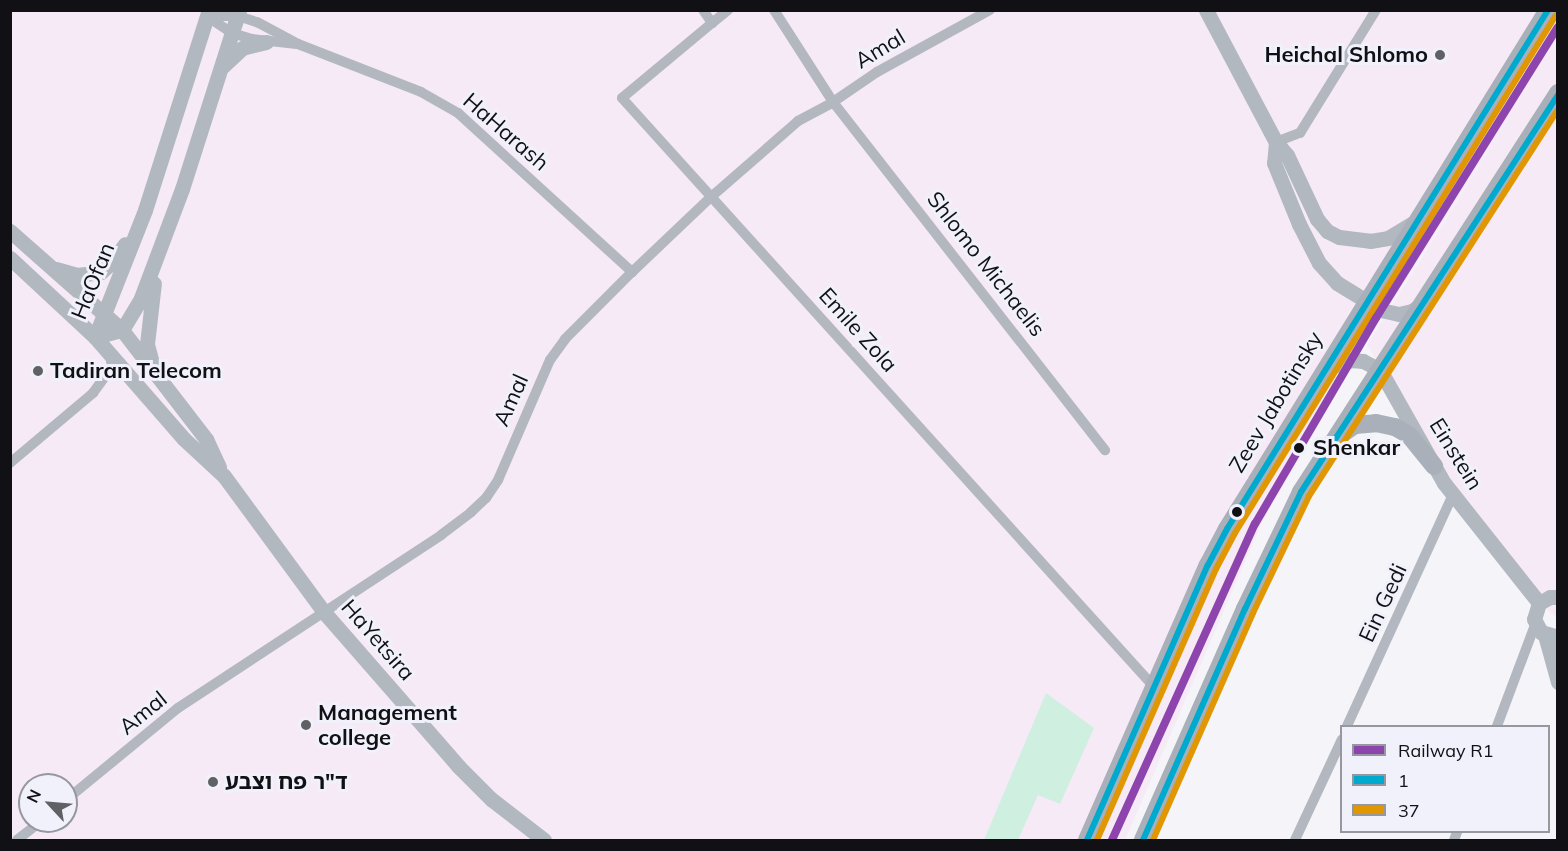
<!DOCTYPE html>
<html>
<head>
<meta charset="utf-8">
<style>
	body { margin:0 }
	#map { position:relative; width:1568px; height:851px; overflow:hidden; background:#f4f4f9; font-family:Mulish,"Noto Sans Hebrew",sans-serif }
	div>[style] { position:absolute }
	.industrial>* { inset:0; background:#f5eaf5 }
	.green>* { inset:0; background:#cfefe1 }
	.street>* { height:10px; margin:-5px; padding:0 5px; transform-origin:5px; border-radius:5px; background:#b3b8c0 }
	.secondary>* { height:15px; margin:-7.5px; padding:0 7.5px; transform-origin:7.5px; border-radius:7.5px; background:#b2b8c0 }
	.primary>* { height:18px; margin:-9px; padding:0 9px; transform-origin:9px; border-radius:9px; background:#a9b0ba }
	.bus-1>* { height:6px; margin:-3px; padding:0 3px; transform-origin:3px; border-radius:3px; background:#00a9ce }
	.bus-2>* { height:6px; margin:-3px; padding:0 3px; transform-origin:3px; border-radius:3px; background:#e09702 }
	.rail-1>* { height:8px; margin:-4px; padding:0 4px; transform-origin:4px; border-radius:4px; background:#8e44ad }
	.dots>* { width:16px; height:16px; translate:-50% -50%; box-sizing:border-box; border:3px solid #f1f1fc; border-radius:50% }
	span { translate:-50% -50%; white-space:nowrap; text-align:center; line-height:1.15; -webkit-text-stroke:6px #f1f1fc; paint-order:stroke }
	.street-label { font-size:22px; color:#111115 }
	.poi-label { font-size:22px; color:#111115; font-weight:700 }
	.right { translate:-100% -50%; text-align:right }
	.left { translate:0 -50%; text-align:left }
	.stop-label { font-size:22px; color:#111115; font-weight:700 }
	.frame { position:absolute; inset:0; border:12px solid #111115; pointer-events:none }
	.legend { position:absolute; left:1340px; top:725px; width:210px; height:108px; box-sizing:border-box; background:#f1f1fc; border:2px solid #9797a0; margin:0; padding:8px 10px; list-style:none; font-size:18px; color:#111115 }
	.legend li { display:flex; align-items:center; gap:12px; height:30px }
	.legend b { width:30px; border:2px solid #9797a0 }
	.north { position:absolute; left:18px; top:773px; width:60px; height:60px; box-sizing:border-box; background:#f1f1fc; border:2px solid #9797a0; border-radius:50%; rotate:296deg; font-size:16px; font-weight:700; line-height:24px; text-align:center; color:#111115 }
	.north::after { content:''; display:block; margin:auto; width:21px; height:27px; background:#606065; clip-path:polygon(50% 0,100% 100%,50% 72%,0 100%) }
</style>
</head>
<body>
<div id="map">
	<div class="industrial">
		<i style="clip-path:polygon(evenodd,10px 11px,1557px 11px,1557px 618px,1539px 603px,1458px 491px,1367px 345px,1542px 66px,1364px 346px,1262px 522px,1125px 840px,11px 840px,10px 11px,30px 785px,66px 785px,66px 821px,30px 821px,30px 785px)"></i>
	</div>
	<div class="green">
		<i style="clip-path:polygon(1046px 693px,1094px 728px,1060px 804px,1038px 795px,1018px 840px,984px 840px)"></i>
	</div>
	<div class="street">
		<i style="left:703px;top:10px;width:16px;rotate:55deg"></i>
		<i style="left:712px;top:23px;width:117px;rotate:140.2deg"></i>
		<i style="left:622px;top:98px;width:794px;rotate:47.91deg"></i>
		<i style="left:774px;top:10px;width:109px;rotate:57.3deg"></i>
		<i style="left:833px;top:102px;width:442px;rotate:52deg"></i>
		<i style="left:207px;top:16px;width:31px"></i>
		<i style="left:238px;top:16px;width:20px;rotate:18deg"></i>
		<i style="left:257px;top:22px;width:47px;rotate:28.2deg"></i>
		<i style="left:298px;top:44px;width:132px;rotate:21.3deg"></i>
		<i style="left:421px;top:92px;width:43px;rotate:29.6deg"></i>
		<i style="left:458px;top:113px;width:236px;rotate:42.4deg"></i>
		<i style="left:208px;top:17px;width:29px;rotate:34deg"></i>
		<i style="left:232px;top:33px;width:21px;rotate:17deg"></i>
		<i style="left:252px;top:39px;width:45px;rotate:6.3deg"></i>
		<i style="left:712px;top:23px;width:21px;rotate:-39deg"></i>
		<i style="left:1276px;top:142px;width:26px;rotate:-21deg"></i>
		<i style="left:1300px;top:133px;width:145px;rotate:-58.3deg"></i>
		<i style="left:10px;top:463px;width:109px;rotate:-40.1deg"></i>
		<i style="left:93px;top:393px;width:29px;rotate:-54deg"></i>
		<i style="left:110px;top:370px;width:15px;rotate:-82deg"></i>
		<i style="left:1347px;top:726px;width:254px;rotate:-65.4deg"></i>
		<i style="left:1497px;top:726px;width:108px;rotate:-69.4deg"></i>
		<i style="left:66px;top:800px;width:145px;rotate:-39.4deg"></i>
		<i style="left:178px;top:708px;width:315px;rotate:-33.3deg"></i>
		<i style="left:441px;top:535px;width:38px;rotate:-37deg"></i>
		<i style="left:471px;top:512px;width:21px;rotate:-43deg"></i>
		<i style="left:486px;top:498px;width:22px;rotate:-56deg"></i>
		<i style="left:498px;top:480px;width:131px;rotate:-66.6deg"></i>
		<i style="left:550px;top:360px;width:26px;rotate:-54deg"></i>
		<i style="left:565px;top:339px;width:95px;rotate:-45deg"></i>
		<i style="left:632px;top:272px;width:109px;rotate:-43.5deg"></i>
		<i style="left:711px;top:197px;width:116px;rotate:-41.1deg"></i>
		<i style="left:798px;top:121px;width:40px;rotate:-28deg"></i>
		<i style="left:833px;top:102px;width:53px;rotate:-34.3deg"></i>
		<i style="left:877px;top:72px;width:129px;rotate:-28.8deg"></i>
		<i style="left:17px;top:840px;width:31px;rotate:-38deg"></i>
		<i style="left:1295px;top:840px;width:111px;rotate:-65deg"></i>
		<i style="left:1454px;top:840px;width:9px;rotate:-69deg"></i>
	</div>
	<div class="secondary">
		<i style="left:1206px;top:10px;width:149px;rotate:62.1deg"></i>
		<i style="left:1276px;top:142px;width:17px;rotate:50deg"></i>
		<i style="left:1287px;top:155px;width:71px;rotate:64.9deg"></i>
		<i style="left:1317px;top:219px;width:16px;rotate:50deg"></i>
		<i style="left:1327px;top:231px;width:13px;rotate:27deg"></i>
		<i style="left:1339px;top:237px;width:31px;rotate:7deg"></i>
		<i style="left:1370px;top:241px;width:18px;rotate:-9deg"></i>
		<i style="left:1388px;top:238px;width:33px;rotate:-31deg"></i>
		<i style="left:223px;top:66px;width:26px;rotate:-43deg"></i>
		<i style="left:242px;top:48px;width:25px;rotate:-14deg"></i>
		<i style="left:1276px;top:142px;width:21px;rotate:95deg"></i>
		<i style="left:1274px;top:163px;width:66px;rotate:67.7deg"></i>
		<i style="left:1299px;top:224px;width:44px;rotate:62.9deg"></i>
		<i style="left:1319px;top:263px;width:27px;rotate:48deg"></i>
		<i style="left:1337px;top:283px;width:52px;rotate:31.5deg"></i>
		<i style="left:1381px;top:310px;width:18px;rotate:13deg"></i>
		<i style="left:1399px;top:314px;width:13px;rotate:-13deg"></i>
		<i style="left:1412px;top:311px;width:14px;rotate:-36deg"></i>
		<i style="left:10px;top:231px;width:149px;rotate:41.5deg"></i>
		<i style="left:122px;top:330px;width:138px;rotate:52.4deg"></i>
		<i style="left:206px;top:439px;width:31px;rotate:65deg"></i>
		<i style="left:10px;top:258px;width:116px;rotate:42.9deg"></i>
		<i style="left:95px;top:337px;width:135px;rotate:48.9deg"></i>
		<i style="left:184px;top:439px;width:54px;rotate:42.8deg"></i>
		<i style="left:224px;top:476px;width:167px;rotate:53.7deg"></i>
		<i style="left:323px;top:611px;width:206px;rotate:48.9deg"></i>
		<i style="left:458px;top:766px;width:47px;rotate:45deg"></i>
		<i style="left:491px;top:799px;width:67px;rotate:37.7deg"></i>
		<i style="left:56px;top:269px;width:22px;rotate:16deg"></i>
		<i style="left:77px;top:275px;width:24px;rotate:-7deg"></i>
		<i style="left:101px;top:272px;width:15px;rotate:-42deg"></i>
		<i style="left:112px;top:262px;width:22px;rotate:-54deg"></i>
		<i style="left:95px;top:337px;width:28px;rotate:-15deg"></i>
		<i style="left:122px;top:330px;width:37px;rotate:-59deg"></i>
		<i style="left:141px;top:298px;width:116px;rotate:-69.4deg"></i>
		<i style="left:182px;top:189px;width:188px;rotate:-72.3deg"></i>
		<i style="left:95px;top:337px;width:136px;rotate:-68.5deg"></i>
		<i style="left:145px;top:210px;width:210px;rotate:-72.3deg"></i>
		<i style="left:152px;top:363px;width:20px;rotate:-105deg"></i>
		<i style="left:147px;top:344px;width:61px;rotate:-83.5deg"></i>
		<i style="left:1324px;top:369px;width:28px;rotate:-18deg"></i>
		<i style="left:1351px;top:360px;width:12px;rotate:5deg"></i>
		<i style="left:1363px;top:361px;width:19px;rotate:28deg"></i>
		<i style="left:1380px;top:370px;width:130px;rotate:60.5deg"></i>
		<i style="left:1444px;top:483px;width:153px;rotate:51.6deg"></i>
		<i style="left:1558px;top:597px;width:8px;rotate:180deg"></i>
		<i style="left:1550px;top:597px;width:13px;rotate:151deg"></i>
		<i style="left:1539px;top:603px;width:17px;rotate:107deg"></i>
		<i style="left:1534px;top:619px;width:15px;rotate:62deg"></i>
		<i style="left:1541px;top:632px;width:18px;rotate:16deg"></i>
		<i style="left:1545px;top:635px;width:49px;rotate:74.5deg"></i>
	</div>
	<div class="primary">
		<i style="left:1339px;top:436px;width:19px;rotate:-35deg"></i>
		<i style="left:1355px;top:425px;width:21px;rotate:-5deg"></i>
		<i style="left:1376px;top:423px;width:19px;rotate:12deg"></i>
		<i style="left:1395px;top:427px;width:16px;rotate:30deg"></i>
		<i style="left:1409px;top:435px;width:40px;rotate:51deg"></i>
		<i style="left:1087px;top:840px;width:300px;rotate:-66.3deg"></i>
		<i style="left:1208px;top:565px;width:41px;rotate:-62.2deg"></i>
		<i style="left:1227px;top:529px;width:610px;rotate:-58.26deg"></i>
		<i style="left:1143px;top:840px;width:253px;rotate:-66.2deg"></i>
		<i style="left:1245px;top:609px;width:130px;rotate:-64.4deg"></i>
		<i style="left:1301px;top:492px;width:475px;rotate:-57.2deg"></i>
	</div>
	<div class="bus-1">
		<i style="left:1087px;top:840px;width:300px;rotate:-66.3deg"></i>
		<i style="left:1208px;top:565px;width:41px;rotate:-62.2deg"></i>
		<i style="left:1227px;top:529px;width:610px;rotate:-58.26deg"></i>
		<i style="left:1143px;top:840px;width:253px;rotate:-66.2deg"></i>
		<i style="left:1245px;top:609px;width:130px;rotate:-64.4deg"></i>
		<i style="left:1301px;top:492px;width:474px;rotate:-57.1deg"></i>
	</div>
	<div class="bus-2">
		<i style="left:1097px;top:840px;width:296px;rotate:-66.3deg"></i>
		<i style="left:1216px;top:569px;width:41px;rotate:-62.2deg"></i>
		<i style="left:1235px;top:533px;width:609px;rotate:-58.21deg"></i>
		<i style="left:1153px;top:840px;width:248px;rotate:-66.2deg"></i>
		<i style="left:1253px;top:613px;width:130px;rotate:-64.4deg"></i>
		<i style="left:1309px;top:496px;width:459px;rotate:-57.2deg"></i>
	</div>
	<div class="rail-1">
		<i style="left:1112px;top:840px;width:347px;rotate:-65.7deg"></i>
		<i style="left:1255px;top:524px;width:239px;rotate:-59.6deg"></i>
		<i style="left:1376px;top:318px;width:343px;rotate:-58deg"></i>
	</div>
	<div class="dots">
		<i style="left:1440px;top:55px;background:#606065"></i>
		<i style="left:38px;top:371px;background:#606065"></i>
		<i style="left:1299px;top:448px;background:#111115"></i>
		<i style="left:1237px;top:512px;background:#111115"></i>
		<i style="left:306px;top:725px;background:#606065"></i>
		<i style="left:213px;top:782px;background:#606065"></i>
	</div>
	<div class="street-label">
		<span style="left:880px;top:49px;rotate:-31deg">Amal</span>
		<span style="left:506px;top:132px;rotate:41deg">HaHarash</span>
		<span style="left:986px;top:264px;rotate:52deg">Shlomo Michaelis</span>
		<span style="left:93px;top:281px;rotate:-68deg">HaOfan</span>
		<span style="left:858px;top:330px;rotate:48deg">Emile Zola</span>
		<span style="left:511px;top:400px;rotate:-66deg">Amal</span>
		<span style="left:1276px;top:402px;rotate:-59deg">Zeev Jabotinsky</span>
		<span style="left:1456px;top:454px;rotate:58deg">Einstein</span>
		<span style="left:1383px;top:603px;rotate:-65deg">Ein Gedi</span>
		<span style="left:378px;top:640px;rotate:49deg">HaYetsira</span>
		<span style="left:143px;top:713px;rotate:-39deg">Amal</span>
	</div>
	<div class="poi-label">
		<span class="right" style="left:1428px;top:55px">Heichal Shlomo</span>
		<span class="left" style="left:50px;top:371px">Tadiran Telecom</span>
		<span class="left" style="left:318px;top:725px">Management<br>college</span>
		<span class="left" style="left:225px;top:782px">ד"ר פח וצבע</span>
	</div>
	<div class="stop-label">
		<span class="left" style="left:1313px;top:448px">Shenkar</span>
	</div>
	<div class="frame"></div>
	<ul class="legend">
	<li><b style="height:8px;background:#8e44ad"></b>Railway R1</li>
	<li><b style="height:8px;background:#00a9ce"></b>1</li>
	<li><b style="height:8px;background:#e09702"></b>37</li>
	</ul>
	<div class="north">N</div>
</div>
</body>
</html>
